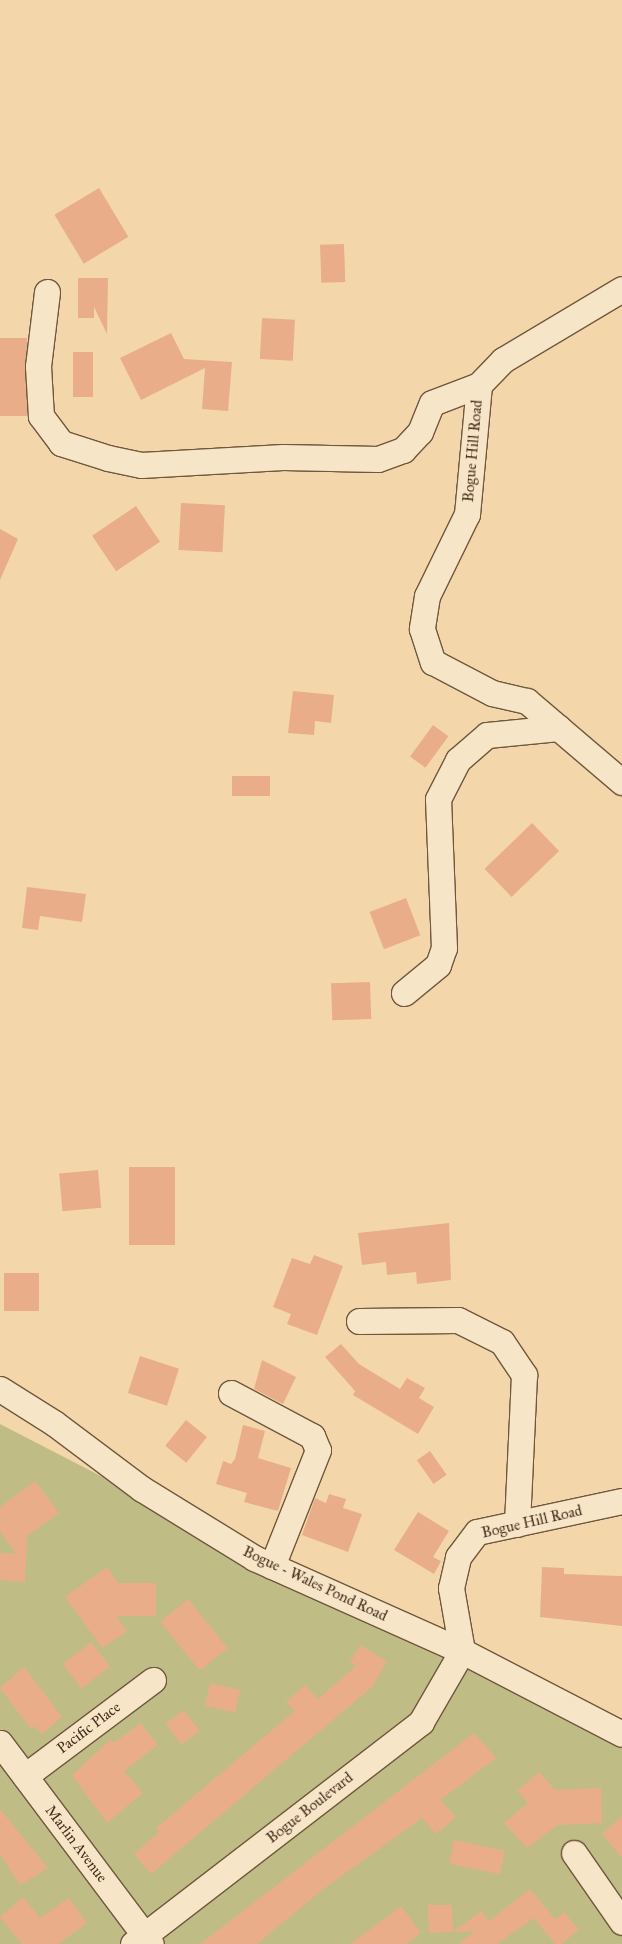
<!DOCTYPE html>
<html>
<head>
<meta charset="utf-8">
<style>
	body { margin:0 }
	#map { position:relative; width:622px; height:1944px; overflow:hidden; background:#f3d7aa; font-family:"IM FELL Great Primer",serif }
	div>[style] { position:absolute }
	.green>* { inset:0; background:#bfbd85 }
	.building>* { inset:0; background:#e9ad8a; transform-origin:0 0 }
	.roads { filter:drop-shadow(1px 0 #70573d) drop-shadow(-1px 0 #70573d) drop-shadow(0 1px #70573d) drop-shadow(0 -1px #70573d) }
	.minor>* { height:25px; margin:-12.5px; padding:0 12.5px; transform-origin:12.5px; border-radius:12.5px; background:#f7e5c8 }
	span { translate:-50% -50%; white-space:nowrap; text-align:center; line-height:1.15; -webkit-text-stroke:4px #f7e5c8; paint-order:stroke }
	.street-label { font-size:15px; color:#452c19 }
</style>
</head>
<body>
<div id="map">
	<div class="green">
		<i style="clip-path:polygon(0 1424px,622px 1745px,622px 1944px,0 1944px)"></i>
	</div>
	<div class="building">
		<i style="left:99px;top:188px;width:57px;height:52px;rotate:59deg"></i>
		<i style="left:344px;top:244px;width:38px;height:24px;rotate:88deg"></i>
		<i style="clip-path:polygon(78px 278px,108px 278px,107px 334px,94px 307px,94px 318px,78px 318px)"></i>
		<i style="left:262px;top:318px;width:33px;height:41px;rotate:3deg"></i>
		<i style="clip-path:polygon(171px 333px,184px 359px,232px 362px,228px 411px,202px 409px,205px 368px,141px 400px,120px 358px)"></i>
		<i style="left:0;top:338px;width:27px;height:78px"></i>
		<i style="left:73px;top:352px;width:20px;height:45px"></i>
		<i style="left:181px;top:503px;width:44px;height:47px;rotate:3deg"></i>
		<i style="left:136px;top:506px;width:43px;height:53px;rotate:56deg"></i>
		<i style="clip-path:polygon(0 529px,18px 539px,0 580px)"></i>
		<i style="clip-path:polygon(293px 691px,334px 695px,331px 723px,315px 721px,314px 735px,288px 733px)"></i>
		<i style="left:433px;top:725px;width:19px;height:39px;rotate:36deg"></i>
		<i style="left:270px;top:776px;width:20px;height:38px;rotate:90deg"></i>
		<i style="left:532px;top:823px;width:39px;height:66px;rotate:46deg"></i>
		<i style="clip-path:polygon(27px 887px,86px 894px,82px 922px,40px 916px,38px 930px,22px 928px)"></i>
		<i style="left:406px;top:898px;width:40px;height:39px;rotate:69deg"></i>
		<i style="left:370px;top:982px;width:37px;height:39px;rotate:88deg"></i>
		<i style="left:129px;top:1167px;width:46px;height:78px"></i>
		<i style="left:98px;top:1170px;width:38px;height:39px;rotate:85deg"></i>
		<i style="clip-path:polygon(449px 1223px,451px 1280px,417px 1284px,416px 1272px,387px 1275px,386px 1262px,362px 1265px,358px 1233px)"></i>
		<i style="clip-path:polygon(314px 1255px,343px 1266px,317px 1335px,287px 1324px,291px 1314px,273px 1307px,292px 1258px,310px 1264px)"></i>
		<i style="left:4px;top:1273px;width:35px;height:38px"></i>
		<i style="clip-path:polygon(341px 1344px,359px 1364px,400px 1389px,407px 1378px,425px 1388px,419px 1398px,434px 1407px,418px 1434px,353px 1395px,355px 1391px,325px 1357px)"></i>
		<i style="left:140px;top:1356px;width:41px;height:39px;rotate:18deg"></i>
		<i style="clip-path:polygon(262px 1360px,296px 1377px,283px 1404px,254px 1389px)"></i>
		<i style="left:186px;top:1420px;width:27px;height:33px;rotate:39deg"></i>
		<i style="clip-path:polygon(243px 1425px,265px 1431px,258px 1458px,291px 1468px,278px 1511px,244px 1502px,247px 1493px,216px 1484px,223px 1461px,231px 1464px,235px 1459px)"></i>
		<i style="left:430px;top:1451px;width:29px;height:16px;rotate:55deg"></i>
		<i style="clip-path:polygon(35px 1481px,59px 1513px,27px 1536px,25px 1582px,0 1580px,0 1553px,17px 1554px,0 1532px,0 1507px)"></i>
		<i style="clip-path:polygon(329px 1494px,346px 1499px,343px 1508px,362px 1514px,348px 1552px,302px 1535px,315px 1498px,326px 1503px)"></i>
		<i style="clip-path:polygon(418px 1512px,449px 1531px,433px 1557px,441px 1561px,434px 1574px,394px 1550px)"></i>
		<i style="clip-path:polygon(107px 1567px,118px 1583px,156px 1583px,156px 1616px,116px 1616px,127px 1631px,102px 1648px,65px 1597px)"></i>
		<i style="clip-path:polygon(542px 1567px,564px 1568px,564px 1574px,622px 1576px,622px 1626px,540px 1617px)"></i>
		<i style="left:188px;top:1599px;width:63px;height:36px;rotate:51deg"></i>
		<i style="left:91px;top:1642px;width:31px;height:36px;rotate:52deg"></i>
		<i style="clip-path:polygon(360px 1645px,387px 1661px,372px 1687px,151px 1874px,134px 1854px,159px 1832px,156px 1828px,295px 1711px,286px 1702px,305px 1685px,318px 1699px,356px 1666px,350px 1663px)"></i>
		<i style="clip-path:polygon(24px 1667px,62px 1717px,42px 1734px,35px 1726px,31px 1729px,0 1688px)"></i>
		<i style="left:210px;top:1683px;width:31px;height:23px;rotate:13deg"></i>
		<i style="left:184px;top:1710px;width:26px;height:23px;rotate:53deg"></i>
		<i style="clip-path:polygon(140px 1723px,158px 1745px,124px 1771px,143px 1793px,107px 1823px,72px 1775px,111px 1739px,114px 1743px)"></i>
		<i style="clip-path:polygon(474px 1733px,496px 1758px,440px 1800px,456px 1817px,436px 1834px,422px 1818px,322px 1890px,257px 1944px,200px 1944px)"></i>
		<i style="clip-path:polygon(539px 1772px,555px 1790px,601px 1788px,602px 1823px,558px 1825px,527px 1848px,504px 1823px,528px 1803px,517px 1791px)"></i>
		<i style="clip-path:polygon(0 1809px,48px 1868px,20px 1885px,0 1854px)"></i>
		<i style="clip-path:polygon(622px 1816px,622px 1858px,602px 1834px)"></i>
		<i style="left:454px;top:1840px;width:52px;height:24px;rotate:12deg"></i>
		<i style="clip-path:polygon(530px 1889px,555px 1919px,564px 1912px,579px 1930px,561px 1944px,555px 1944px,534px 1918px,497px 1944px,459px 1944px,475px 1931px,429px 1933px,428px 1905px,452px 1905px,453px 1932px,481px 1911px,489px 1921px)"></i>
		<i style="clip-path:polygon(23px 1897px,40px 1918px,69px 1898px,87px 1923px,58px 1944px,22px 1944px,0 1917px)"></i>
		<i style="clip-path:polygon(401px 1906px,421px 1933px,406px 1944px,350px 1944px)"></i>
	</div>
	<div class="roads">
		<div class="minor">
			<i style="left:622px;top:289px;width:139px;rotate:149.2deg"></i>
			<i style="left:503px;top:360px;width:35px;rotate:134deg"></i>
			<i style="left:479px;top:385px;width:130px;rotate:95.3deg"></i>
			<i style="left:467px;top:514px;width:91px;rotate:116deg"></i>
			<i style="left:427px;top:596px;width:33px;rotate:99deg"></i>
			<i style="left:422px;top:629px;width:35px;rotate:72deg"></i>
			<i style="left:433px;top:662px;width:67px;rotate:27.7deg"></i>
			<i style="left:492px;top:693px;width:36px;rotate:13deg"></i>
			<i style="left:527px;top:701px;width:125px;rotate:40.5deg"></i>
			<i style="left:47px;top:292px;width:75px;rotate:96.9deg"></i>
			<i style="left:38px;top:366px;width:50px;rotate:86.6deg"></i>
			<i style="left:41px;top:416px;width:34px;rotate:53deg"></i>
			<i style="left:61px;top:443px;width:49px;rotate:17.7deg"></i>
			<i style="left:108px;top:458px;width:34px;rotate:12deg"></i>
			<i style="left:141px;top:465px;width:142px;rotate:-3.2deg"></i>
			<i style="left:283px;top:457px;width:95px;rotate:1.2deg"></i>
			<i style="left:378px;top:459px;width:27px;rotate:-20deg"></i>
			<i style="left:403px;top:450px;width:25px;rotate:-47deg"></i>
			<i style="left:420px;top:432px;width:31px;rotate:-68deg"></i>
			<i style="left:432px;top:403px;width:50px;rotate:-21deg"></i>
			<i style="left:404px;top:993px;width:44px;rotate:-39.5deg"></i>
			<i style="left:438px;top:965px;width:18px;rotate:-71deg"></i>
			<i style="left:444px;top:948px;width:149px;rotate:-92.3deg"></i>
			<i style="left:438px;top:799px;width:44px;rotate:-62.9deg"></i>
			<i style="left:458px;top:760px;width:38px;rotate:-41deg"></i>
			<i style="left:487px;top:735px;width:72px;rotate:-5.6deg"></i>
			<i style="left:359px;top:1321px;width:99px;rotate:-0.6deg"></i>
			<i style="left:458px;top:1320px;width:49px;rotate:26.6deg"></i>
			<i style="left:502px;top:1342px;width:40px;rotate:56deg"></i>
			<i style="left:524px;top:1375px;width:149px;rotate:92.7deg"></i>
			<i style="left:0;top:1389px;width:64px;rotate:32.2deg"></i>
			<i style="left:54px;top:1423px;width:110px;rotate:36.9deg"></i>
			<i style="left:142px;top:1489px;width:132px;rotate:31.6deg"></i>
			<i style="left:254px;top:1558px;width:228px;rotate:24.1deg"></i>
			<i style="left:462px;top:1651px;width:180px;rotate:27.4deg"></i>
			<i style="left:231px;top:1393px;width:92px;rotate:28deg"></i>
			<i style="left:312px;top:1436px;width:15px;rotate:67deg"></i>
			<i style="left:318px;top:1450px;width:125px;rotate:111.6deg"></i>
			<i style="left:462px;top:1651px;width:64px;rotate:-99.9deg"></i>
			<i style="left:451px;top:1588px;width:32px;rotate:-77deg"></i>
			<i style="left:458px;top:1557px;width:31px;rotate:-53deg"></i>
			<i style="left:477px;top:1532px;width:148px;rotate:-12.1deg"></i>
			<i style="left:0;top:1743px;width:251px;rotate:53.1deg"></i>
			<i style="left:25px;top:1776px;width:160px;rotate:-36.9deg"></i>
			<i style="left:574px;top:1853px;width:84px;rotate:55.2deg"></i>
			<i style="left:133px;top:1944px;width:364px;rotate:-37.6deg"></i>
			<i style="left:421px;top:1722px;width:82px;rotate:-60deg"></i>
		</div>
	</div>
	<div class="street-label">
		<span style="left:473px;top:451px;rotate:-85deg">Bogue Hill Road</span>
		<span style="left:532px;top:1522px;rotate:-13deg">Bogue Hill Road</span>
		<span style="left:315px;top:1584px;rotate:25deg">Bogue - Wales Pond Road</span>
		<span style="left:89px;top:1728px;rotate:-37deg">Pacific Place</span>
		<span style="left:310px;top:1808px;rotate:-38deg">Bogue Boulevard</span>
		<span style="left:76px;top:1844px;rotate:53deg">Marlin Avenue</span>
	</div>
</div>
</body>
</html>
